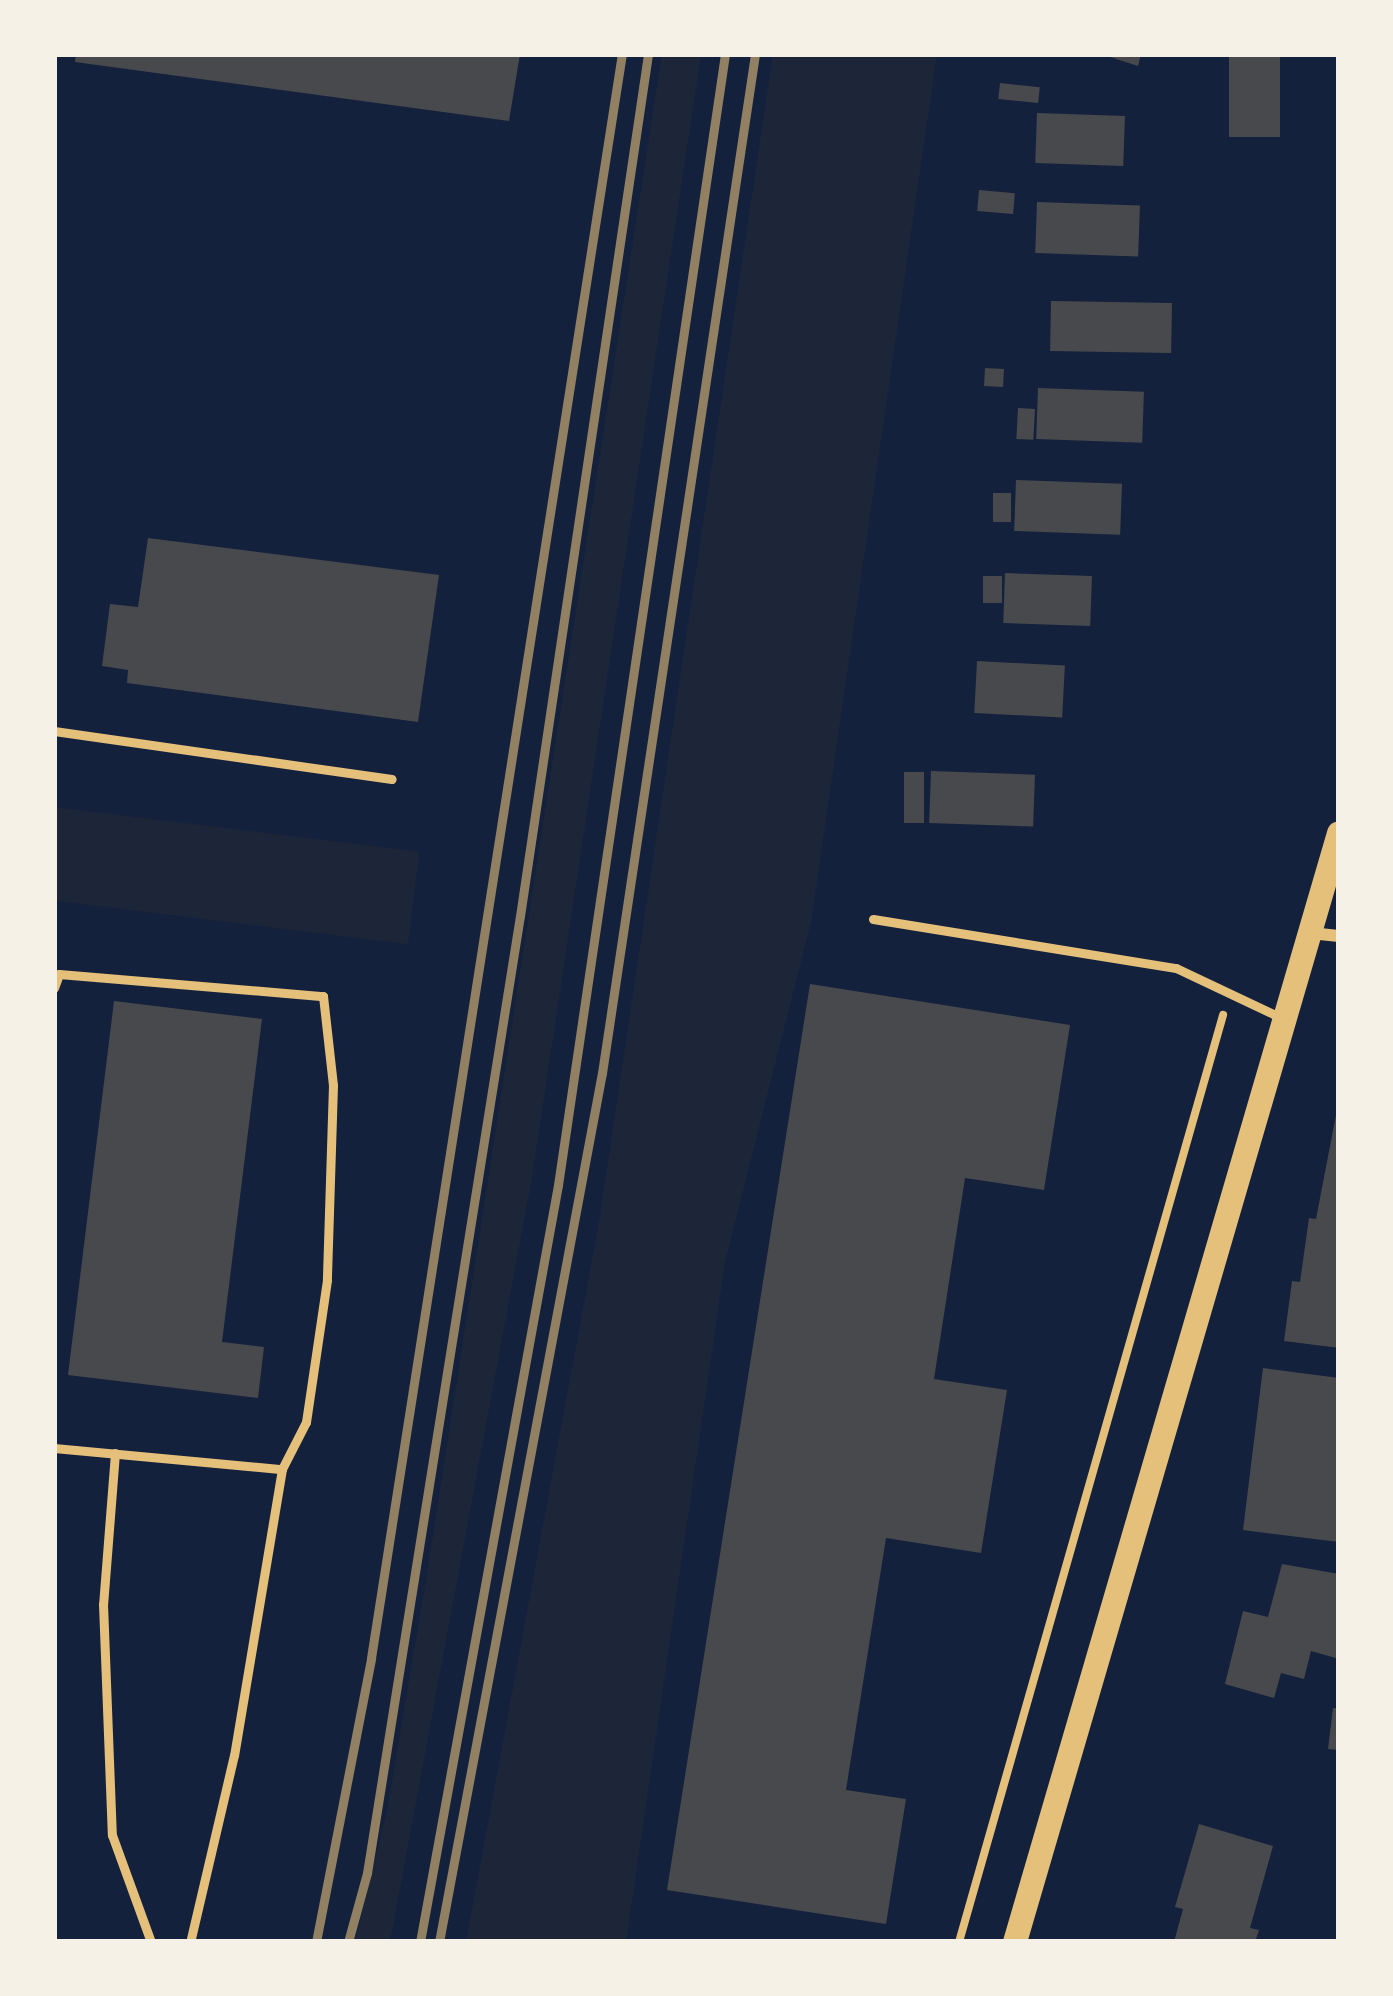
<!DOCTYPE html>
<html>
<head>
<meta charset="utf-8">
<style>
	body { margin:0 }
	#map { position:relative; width:1393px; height:1996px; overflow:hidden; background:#14213d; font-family:"Space Grotesk",sans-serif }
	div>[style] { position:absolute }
	.green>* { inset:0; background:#1d2539; transform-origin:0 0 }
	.building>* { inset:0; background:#48494c; transform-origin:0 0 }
	.path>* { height:8px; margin:-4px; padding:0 4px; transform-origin:4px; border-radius:4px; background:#e5c07b }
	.service>* { height:9px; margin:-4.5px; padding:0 4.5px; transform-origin:4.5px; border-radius:4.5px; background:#e5c07b }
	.minor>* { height:12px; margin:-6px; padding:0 6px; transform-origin:6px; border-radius:6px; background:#e5c07b }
	.secondary>* { height:24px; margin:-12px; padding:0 12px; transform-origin:12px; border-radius:12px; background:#e5c07b }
	.rail>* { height:9px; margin:-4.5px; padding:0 4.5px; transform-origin:4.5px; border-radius:4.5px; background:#918062 }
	span { translate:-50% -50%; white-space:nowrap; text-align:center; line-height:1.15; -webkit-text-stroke:12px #f6f1e7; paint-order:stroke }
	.frame { position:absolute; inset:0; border:57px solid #f6f1e7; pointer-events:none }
</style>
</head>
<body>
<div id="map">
	<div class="green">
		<i style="clip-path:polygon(662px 54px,701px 54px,532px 1177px,390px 1942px,355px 1942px,387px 1811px,427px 1574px)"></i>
		<i style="clip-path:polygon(773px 54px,937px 54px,811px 922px,725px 1262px,626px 1942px,466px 1942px,599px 1222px)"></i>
		<i style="left:54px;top:807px;width:368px;height:93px;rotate:7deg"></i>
	</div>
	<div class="building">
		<i style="clip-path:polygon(76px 54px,520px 54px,509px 121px,75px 62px)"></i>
		<i style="clip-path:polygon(1101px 54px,1141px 54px,1138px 66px)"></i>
		<i style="left:1229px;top:54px;width:51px;height:83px"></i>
		<i style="left:1000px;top:83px;width:40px;height:16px;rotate:6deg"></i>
		<i style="left:1037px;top:113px;width:88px;height:50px;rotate:2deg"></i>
		<i style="left:979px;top:190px;width:36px;height:21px;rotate:5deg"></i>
		<i style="left:1037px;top:202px;width:103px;height:51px;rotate:2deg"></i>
		<i style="left:1051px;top:301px;width:121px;height:50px;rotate:1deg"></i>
		<i style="left:985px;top:368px;width:19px;height:18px;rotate:3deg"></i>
		<i style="left:1038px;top:388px;width:106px;height:51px;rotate:2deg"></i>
		<i style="left:1018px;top:408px;width:17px;height:31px;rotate:3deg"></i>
		<i style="left:1016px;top:480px;width:106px;height:51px;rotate:2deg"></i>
		<i style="left:993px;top:493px;width:18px;height:29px"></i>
		<i style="clip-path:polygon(148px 538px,439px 575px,418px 722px,127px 683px,128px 670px,102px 666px,110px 604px,138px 607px)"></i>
		<i style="left:1005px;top:573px;width:87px;height:50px;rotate:2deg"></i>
		<i style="left:1002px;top:576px;width:27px;height:19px;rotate:90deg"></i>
		<i style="left:977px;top:661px;width:88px;height:52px;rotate:3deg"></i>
		<i style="left:931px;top:771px;width:104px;height:52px;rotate:2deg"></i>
		<i style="left:904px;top:772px;width:20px;height:51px"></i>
		<i style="clip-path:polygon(810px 984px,1070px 1025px,1044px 1190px,965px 1178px,934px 1379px,1007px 1390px,981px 1553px,886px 1538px,846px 1790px,906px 1799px,886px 1924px,667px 1890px)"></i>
		<i style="clip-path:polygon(114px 1001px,262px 1019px,222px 1342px,264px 1347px,258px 1398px,68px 1375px)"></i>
		<i style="clip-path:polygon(1336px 1115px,1339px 1116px,1339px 1348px,1284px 1341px,1292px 1281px,1300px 1282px,1309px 1218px,1316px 1219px)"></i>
		<i style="clip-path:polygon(1263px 1368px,1339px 1378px,1339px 1542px,1243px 1530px)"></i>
		<i style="clip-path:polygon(1282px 1564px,1339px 1574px,1339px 1659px,1311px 1651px,1304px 1679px,1281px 1673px,1274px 1698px,1225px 1684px,1243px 1611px,1268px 1617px)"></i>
		<i style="clip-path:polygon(1333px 1708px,1339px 1709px,1339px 1750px,1328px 1749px)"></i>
		<i style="clip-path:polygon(1199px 1824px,1273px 1846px,1250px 1928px,1259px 1930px,1255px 1942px,1174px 1942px,1183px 1909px,1175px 1907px)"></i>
	</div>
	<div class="path">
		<i style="left:959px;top:1942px;width:964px;rotate:-74.1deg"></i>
	</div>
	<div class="service">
		<i style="left:54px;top:731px;width:341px;rotate:8.1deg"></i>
		<i style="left:873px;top:919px;width:307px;rotate:9.2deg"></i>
		<i style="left:1176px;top:968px;width:117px;rotate:25.3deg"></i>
		<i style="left:54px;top:988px;width:15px;rotate:-70deg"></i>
		<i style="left:59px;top:974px;width:265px;rotate:4.8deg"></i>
		<i style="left:323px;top:996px;width:90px;rotate:83.6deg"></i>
		<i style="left:333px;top:1085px;width:195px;rotate:91.8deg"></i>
		<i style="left:327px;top:1280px;width:144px;rotate:98.4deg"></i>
		<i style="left:306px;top:1422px;width:53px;rotate:117.1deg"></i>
		<i style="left:282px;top:1469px;width:290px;rotate:99.5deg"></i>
		<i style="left:234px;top:1755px;width:192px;rotate:103.2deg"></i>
		<i style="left:54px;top:1448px;width:229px;rotate:5.3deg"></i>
		<i style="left:115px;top:1453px;width:151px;rotate:94.5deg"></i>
		<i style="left:103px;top:1604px;width:231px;rotate:87.8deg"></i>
		<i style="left:112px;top:1835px;width:114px;rotate:70deg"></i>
	</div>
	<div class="minor">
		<i style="left:1310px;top:933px;width:29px;rotate:6deg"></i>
	</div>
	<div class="secondary">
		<i style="left:1015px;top:1942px;width:1155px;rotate:-73.71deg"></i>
	</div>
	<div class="rail">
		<i style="left:316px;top:1942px;width:289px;rotate:-79deg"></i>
		<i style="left:371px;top:1658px;width:1624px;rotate:-81.11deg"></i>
		<i style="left:348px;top:1942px;width:72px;rotate:-74.6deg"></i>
		<i style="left:367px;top:1873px;width:969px;rotate:-80.92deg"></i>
		<i style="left:520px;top:916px;width:871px;rotate:-81.55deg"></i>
		<i style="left:420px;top:1942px;width:769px;rotate:-79.67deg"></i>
		<i style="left:558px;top:1185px;width:1143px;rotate:-81.6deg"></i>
		<i style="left:439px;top:1942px;width:884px;rotate:-79.38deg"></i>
		<i style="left:602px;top:1073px;width:1030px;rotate:-81.46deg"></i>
	</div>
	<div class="frame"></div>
</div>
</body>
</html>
